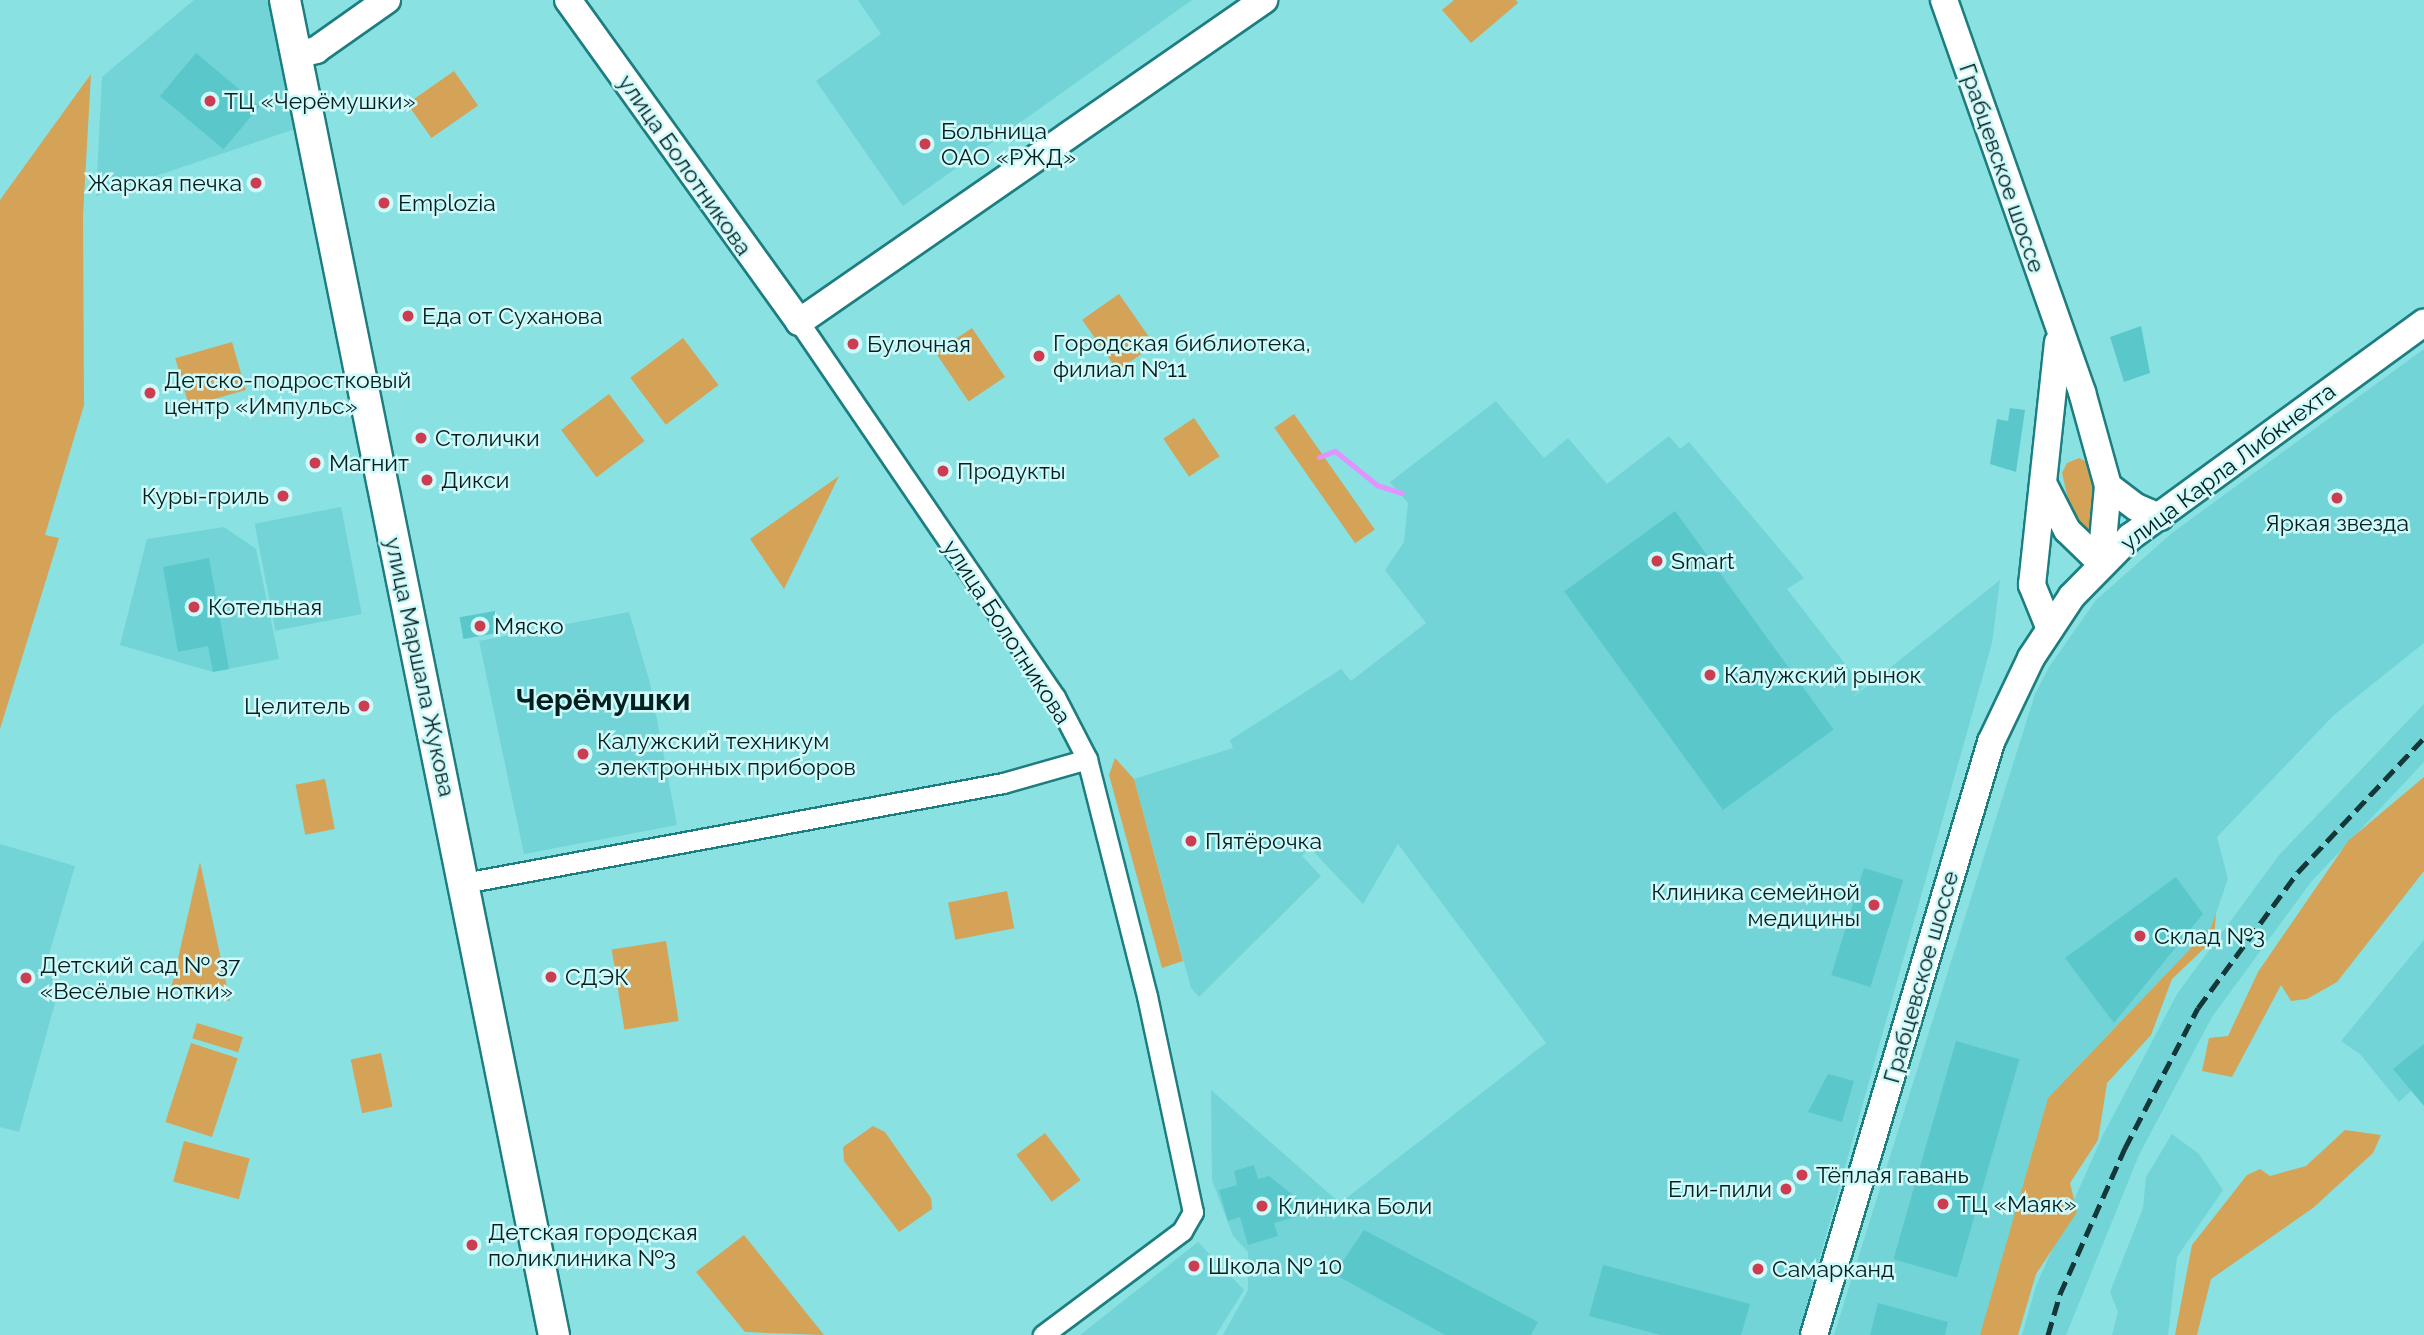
<!DOCTYPE html>
<html>
<head>
<meta charset="utf-8">
<style>
	body { margin:0 }
	#map { position:relative; width:2424px; height:1335px; overflow:hidden; background:#89e1e2; font-family:Raleway,sans-serif }
	div>[style] { position:absolute }
	.built>* { inset:0; background:#72d4d6; transform-origin:0 0 }
	.green>* { inset:0; background:#d4a357; transform-origin:0 0 }
	.stream>* { height:5px; margin:-2.5px; padding:0 2.5px; transform-origin:2.5px; border-radius:2.5px; background:#e293fd }
	.building>* { inset:0; background:#5ac8ca; transform-origin:0 0 }
	.roads { filter:drop-shadow(2px 0 #1d7e80) drop-shadow(-2px 0 #1d7e80) drop-shadow(0 2px #1d7e80) drop-shadow(0 -2px #1d7e80) }
	.street>* { height:19px; margin:-9.5px; padding:0 9.5px; transform-origin:9.5px; border-radius:9.5px; background:#fff }
	.secondary>* { height:26px; margin:-13px; padding:0 13px; transform-origin:13px; border-radius:13px; background:#fff }
	.primary>* { height:30px; margin:-15px; padding:0 15px; transform-origin:15px; border-radius:15px; background:#fff }
	.rail>* { height:5px; margin-top:-2.5px; transform-origin:0; background:repeating-linear-gradient(90deg,#143839 0 14px,transparent 0 21px) }
	.dots>* { width:19px; height:19px; translate:-50% -50%; box-sizing:border-box; border:4px solid #d0f9fa; border-radius:50% }
	span { translate:-50% -50%; white-space:nowrap; text-align:center; line-height:1.15; -webkit-text-stroke:5px #d0f9fa; paint-order:stroke }
	.poi-label { font-size:23px; color:#031f20 }
	.left { translate:0 -50%; text-align:left }
	.right { translate:-100% -50%; text-align:right }
	.street-label { font-size:23px; color:#031f20 }
	.district-label { font-size:30px; color:#031f20; font-weight:700 }
</style>
</head>
<body>
<div id="map">
	<div class="built">
		<i style="clip-path:polygon(194px 0,272px 0,295px 129px,96px 196px,102px 77px)"></i>
		<i style="clip-path:polygon(858px 0,1192px 0,903px 206px,816px 81px,881px 34px)"></i>
		<i style="clip-path:polygon(2424px 349px,2424px 643px,2334px 715px,2217px 837px,2228px 879px,2211px 927px,2048px 1098px,1981px 1335px,1834px 1335px,2035px 694px,2049px 667px,2096px 600px,2172px 533px)"></i>
		<i style="clip-path:polygon(1496px 401px,1544px 458px,1568px 438px,1607px 484px,1669px 436px,1680px 449px,1689px 442px,1804px 578px,1787px 589px,1863px 687px,1852px 698px,2000px 580px,1992px 643px,1798px 1335px,1223px 1335px,1248px 1290px,1248px 1252px,1233px 1236px,1212px 1180px,1211px 1090px,1340px 1203px,1546px 1043px,1398px 844px,1363px 904px,1310px 848px,1302px 856px,1321px 876px,1199px 997px,1191px 988px,1134px 779px,1233px 748px,1230px 740px,1341px 669px,1351px 681px,1426px 623px,1385px 570px,1404px 542px,1408px 503px,1390px 482px)"></i>
		<i style="left:341px;top:507px;width:109px;height:88px;rotate:79deg"></i>
		<i style="clip-path:polygon(224px 527px,256px 549px,279px 659px,213px 672px,120px 645px,147px 539px)"></i>
		<i style="clip-path:polygon(629px 612px,650px 683px,677px 825px,524px 854px,479px 641px)"></i>
		<i style="clip-path:polygon(2424px 704px,2424px 762px,2311px 882px,2212px 1017px,2139px 1155px,2066px 1335px,2022px 1335px,2036px 1286px,2102px 1137px,2177px 994px,2279px 855px)"></i>
		<i style="clip-path:polygon(0 844px,75px 866px,45px 968px,59px 989px,19px 1132px,0 1127px)"></i>
		<i style="clip-path:polygon(2424px 940px,2424px 1091px,2411px 1091px,2399px 1102px,2360px 1054px,2341px 1041px)"></i>
		<i style="clip-path:polygon(2172px 1134px,2199px 1154px,2223px 1190px,2177px 1257px,2168px 1335px,2112px 1335px,2118px 1312px,2110px 1292px,2143px 1208px,2146px 1177px)"></i>
		<i style="clip-path:polygon(1198px 1242px,1244px 1290px,1216px 1335px,1080px 1335px)"></i>
	</div>
	<div class="green">
		<i style="clip-path:polygon(1454px 0,1516px 0,1518px 3px,1471px 43px,1442px 10px)"></i>
		<i style="left:454px;top:71px;width:42px;height:57px;rotate:55deg"></i>
		<i style="clip-path:polygon(91px 74px,83px 215px,84px 405px,45px 535px,59px 538px,0 729px,0 200px)"></i>
		<i style="left:1119px;top:294px;width:62px;height:45px;rotate:55deg"></i>
		<i style="left:972px;top:328px;width:59px;height:44px;rotate:56deg"></i>
		<i style="left:683px;top:338px;width:59px;height:66px;rotate:53deg"></i>
		<i style="left:232px;top:342px;width:50px;height:59px;rotate:74deg"></i>
		<i style="left:609px;top:394px;width:59px;height:60px;rotate:53deg"></i>
		<i style="left:1294px;top:414px;width:141px;height:24px;rotate:55deg"></i>
		<i style="left:1194px;top:418px;width:46px;height:37px;rotate:56deg"></i>
		<i style="clip-path:polygon(2079px 458px,2087px 462px,2094px 491px,2093px 529px,2088px 532px,2070px 507px,2062px 473px,2067px 463px)"></i>
		<i style="clip-path:polygon(839px 476px,784px 589px,750px 539px)"></i>
		<i style="clip-path:polygon(1115px 758px,1134px 779px,1183px 961px,1162px 968px,1109px 775px)"></i>
		<i style="clip-path:polygon(2424px 777px,2424px 871px,2337px 982px,2307px 999px,2291px 1001px,2281px 985px,2232px 1077px,2202px 1071px,2209px 1038px,2228px 1036px,2258px 972px,2348px 841px)"></i>
		<i style="left:325px;top:779px;width:51px;height:30px;rotate:79deg"></i>
		<i style="clip-path:polygon(200px 862px,230px 1001px,171px 989px)"></i>
		<i style="left:1007px;top:891px;width:38px;height:60px;rotate:79deg"></i>
		<i style="clip-path:polygon(2216px 912px,2214px 939px,2172px 979px,2151px 1035px,2107px 1083px,2098px 1140px,2070px 1183px,2077px 1212px,2036px 1274px,2018px 1335px,1980px 1335px,2048px 1098px,2211px 927px)"></i>
		<i style="left:666px;top:941px;width:81px;height:55px;rotate:81deg"></i>
		<i style="left:197px;top:1023px;width:48px;height:16px;rotate:17deg"></i>
		<i style="left:191px;top:1043px;width:49px;height:83px;rotate:18deg"></i>
		<i style="left:381px;top:1053px;width:55px;height:31px;rotate:78deg"></i>
		<i style="clip-path:polygon(873px 1126px,885px 1132px,931px 1198px,932px 1209px,899px 1232px,844px 1161px,843px 1147px)"></i>
		<i style="clip-path:polygon(2345px 1130px,2381px 1135px,2373px 1153px,2313px 1208px,2211px 1279px,2197px 1335px,2175px 1335px,2192px 1245px,2247px 1175px,2260px 1169px,2270px 1176px,2306px 1166px)"></i>
		<i style="left:1045px;top:1133px;width:59px;height:36px;rotate:53deg"></i>
		<i style="left:184px;top:1141px;width:68px;height:42px;rotate:15deg"></i>
		<i style="clip-path:polygon(744px 1235px,824px 1335px,745px 1332px,696px 1272px)"></i>
	</div>
	<div class="stream">
		<i style="left:1319px;top:457px;width:17px;rotate:-21deg"></i>
		<i style="left:1335px;top:451px;width:54px;rotate:39deg"></i>
		<i style="left:1377px;top:485px;width:26px;rotate:18deg"></i>
	</div>
	<div class="building">
		<i style="left:196px;top:53px;width:83px;height:56px;rotate:40deg"></i>
		<i style="clip-path:polygon(2141px 326px,2150px 373px,2124px 382px,2110px 337px)"></i>
		<i style="clip-path:polygon(2010px 408px,2025px 410px,2016px 472px,1990px 464px,1997px 419px,2008px 421px)"></i>
		<i style="left:1675px;top:511px;width:270px;height:137px;rotate:54deg"></i>
		<i style="clip-path:polygon(209px 558px,229px 669px,213px 672px,208px 646px,178px 652px,163px 567px)"></i>
		<i style="left:495px;top:611px;width:22px;height:36px;rotate:80deg"></i>
		<i style="left:1864px;top:868px;width:41px;height:112px;rotate:17deg"></i>
		<i style="clip-path:polygon(2176px 877px,2203px 914px,2114px 1023px,2065px 958px)"></i>
		<i style="left:1956px;top:1041px;width:66px;height:227px;rotate:16deg"></i>
		<i style="clip-path:polygon(2424px 1044px,2424px 1106px,2393px 1069px)"></i>
		<i style="clip-path:polygon(1828px 1074px,1854px 1081px,1842px 1122px,1808px 1112px)"></i>
		<i style="clip-path:polygon(1254px 1165px,1258px 1179px,1269px 1176px,1297px 1198px,1302px 1215px,1274px 1223px,1278px 1236px,1248px 1245px,1240px 1217px,1228px 1221px,1219px 1190px,1237px 1185px,1234px 1171px)"></i>
		<i style="clip-path:polygon(1364px 1230px,1538px 1322px,1531px 1335px,1445px 1335px,1334px 1274px)"></i>
		<i style="clip-path:polygon(1603px 1265px,1750px 1304px,1741px 1335px,1661px 1335px,1589px 1316px)"></i>
		<i style="clip-path:polygon(1878px 1303px,1948px 1322px,1945px 1335px,1870px 1335px)"></i>
	</div>
	<div class="roads">
		<div class="street">
			<i style="left:799px;top:322px;width:454px;rotate:55.7deg"></i>
			<i style="left:1055px;top:697px;width:70px;rotate:62.7deg"></i>
			<i style="left:1087px;top:759px;width:244px;rotate:75.8deg"></i>
			<i style="left:1147px;top:996px;width:221px;rotate:78deg"></i>
			<i style="left:1193px;top:1212px;width:22px;rotate:120deg"></i>
			<i style="left:1182px;top:1231px;width:174px;rotate:143.2deg"></i>
			<i style="left:464px;top:883px;width:548px;rotate:-10.51deg"></i>
			<i style="left:1003px;top:783px;width:87px;rotate:-15.9deg"></i>
		</div>
		<div class="secondary">
			<i style="left:568px;top:0;width:396px;rotate:54.3deg"></i>
			<i style="left:799px;top:322px;width:566px;rotate:-34.7deg"></i>
			<i style="left:1944px;top:0;width:416px;rotate:70.6deg"></i>
			<i style="left:2082px;top:392px;width:98px;rotate:74.5deg"></i>
			<i style="left:2108px;top:486px;width:77px;rotate:95.2deg"></i>
			<i style="left:295px;top:55px;width:22px;rotate:-13deg"></i>
			<i style="left:316px;top:50px;width:87px;rotate:-35.2deg"></i>
			<i style="left:2108px;top:486px;width:35px;rotate:37deg"></i>
			<i style="left:2136px;top:507px;width:26px;rotate:23deg"></i>
			<i style="left:2045px;top:487px;width:48px;rotate:62.9deg"></i>
			<i style="left:2067px;top:530px;width:47px;rotate:44.1deg"></i>
			<i style="left:2050px;top:629px;width:48px;rotate:-112.2deg"></i>
			<i style="left:2032px;top:585px;width:244px;rotate:-83.9deg"></i>
			<i style="left:1814px;top:1335px;width:619px;rotate:-73.38deg"></i>
			<i style="left:1991px;top:742px;width:93px;rotate:-64.5deg"></i>
			<i style="left:2031px;top:658px;width:74px;rotate:-56.5deg"></i>
			<i style="left:2072px;top:596px;width:83px;rotate:-45.5deg"></i>
			<i style="left:2130px;top:537px;width:364px;rotate:-36.1deg"></i>
		</div>
		<div class="primary">
			<i style="left:285px;top:0;width:1362px;rotate:78.61deg"></i>
		</div>
	</div>
	<div class="rail">
		<i style="left:2048px;top:1335px;width:43px;rotate:-73.7deg"></i>
		<i style="left:2060px;top:1294px;width:160px;rotate:-66deg"></i>
		<i style="left:2125px;top:1148px;width:158px;rotate:-62.5deg"></i>
		<i style="left:2198px;top:1008px;width:169px;rotate:-53.7deg"></i>
		<i style="left:2298px;top:872px;width:184px;rotate:-46.8deg"></i>
	</div>
	<div class="dots">
		<i style="left:210px;top:101px;background:#cd3d51"></i>
		<i style="left:925px;top:144px;background:#cd3d51"></i>
		<i style="left:256px;top:183px;background:#cd3d51"></i>
		<i style="left:384px;top:203px;background:#cd3d51"></i>
		<i style="left:408px;top:316px;background:#cd3d51"></i>
		<i style="left:853px;top:344px;background:#cd3d51"></i>
		<i style="left:1039px;top:356px;background:#cd3d51"></i>
		<i style="left:150px;top:393px;background:#cd3d51"></i>
		<i style="left:421px;top:438px;background:#cd3d51"></i>
		<i style="left:315px;top:463px;background:#cd3d51"></i>
		<i style="left:943px;top:471px;background:#cd3d51"></i>
		<i style="left:427px;top:480px;background:#cd3d51"></i>
		<i style="left:283px;top:496px;background:#cd3d51"></i>
		<i style="left:2337px;top:498px;background:#cd3d51"></i>
		<i style="left:1657px;top:561px;background:#cd3d51"></i>
		<i style="left:194px;top:607px;background:#cd3d51"></i>
		<i style="left:480px;top:626px;background:#cd3d51"></i>
		<i style="left:1710px;top:675px;background:#cd3d51"></i>
		<i style="left:364px;top:706px;background:#cd3d51"></i>
		<i style="left:583px;top:754px;background:#cd3d51"></i>
		<i style="left:1191px;top:841px;background:#cd3d51"></i>
		<i style="left:1874px;top:905px;background:#cd3d51"></i>
		<i style="left:2140px;top:936px;background:#cd3d51"></i>
		<i style="left:551px;top:977px;background:#cd3d51"></i>
		<i style="left:26px;top:978px;background:#cd3d51"></i>
		<i style="left:1802px;top:1175px;background:#cd3d51"></i>
		<i style="left:1786px;top:1189px;background:#cd3d51"></i>
		<i style="left:1943px;top:1204px;background:#cd3d51"></i>
		<i style="left:1262px;top:1206px;background:#cd3d51"></i>
		<i style="left:472px;top:1245px;background:#cd3d51"></i>
		<i style="left:1194px;top:1266px;background:#cd3d51"></i>
		<i style="left:1758px;top:1269px;background:#cd3d51"></i>
	</div>
	<div class="poi-label">
		<span class="left" style="left:224px;top:101px">ТЦ «Черёмушки»</span>
		<span class="left" style="left:941px;top:144px">Больница<br>ОАО «РЖД»</span>
		<span class="right" style="left:242px;top:183px">Жаркая печка</span>
		<span class="left" style="left:398px;top:203px">Emplozia</span>
		<span class="left" style="left:422px;top:316px">Еда от Суханова</span>
		<span class="left" style="left:1053px;top:356px">Городская библиотека,<br>филиал №11</span>
		<span class="left" style="left:867px;top:344px">Булочная</span>
		<span class="left" style="left:164px;top:393px">Детско-подростковый<br>центр «Импульс»</span>
		<span class="left" style="left:435px;top:438px">Столички</span>
		<span class="left" style="left:329px;top:463px">Магнит</span>
		<span class="left" style="left:957px;top:471px">Продукты</span>
		<span class="left" style="left:441px;top:480px">Дикси</span>
		<span class="right" style="left:269px;top:496px">Куры-гриль</span>
		<span style="left:2337px;top:523px">Яркая звезда</span>
		<span class="left" style="left:1671px;top:561px">Smart</span>
		<span class="left" style="left:208px;top:607px">Котельная</span>
		<span class="left" style="left:494px;top:626px">Мяско</span>
		<span class="left" style="left:1724px;top:675px">Калужский рынок</span>
		<span class="right" style="left:350px;top:706px">Целитель</span>
		<span class="left" style="left:597px;top:754px">Калужский техникум<br>электронных приборов</span>
		<span class="left" style="left:1205px;top:841px">Пятёрочка</span>
		<span class="right" style="left:1860px;top:905px">Клиника семейной<br>медицины</span>
		<span class="left" style="left:2154px;top:936px">Склад №3</span>
		<span class="left" style="left:40px;top:978px">Детский сад № 37<br>«Весёлые нотки»</span>
		<span class="left" style="left:565px;top:977px">СДЭК</span>
		<span class="left" style="left:1816px;top:1175px">Тёплая гавань</span>
		<span class="right" style="left:1772px;top:1189px">Ели-пили</span>
		<span class="left" style="left:1957px;top:1204px">ТЦ «Маяк»</span>
		<span class="left" style="left:1278px;top:1206px">Клиника Боли</span>
		<span class="left" style="left:488px;top:1245px">Детская городская<br>поликлиника №3</span>
		<span class="left" style="left:1208px;top:1266px">Школа № 10</span>
		<span class="left" style="left:1772px;top:1269px">Самарканд</span>
	</div>
	<div class="street-label">
		<span style="left:685px;top:165px;rotate:55deg">улица Болотникова</span>
		<span style="left:2002px;top:168px;rotate:71deg">Грабцевское шоссе</span>
		<span style="left:2228px;top:467px;rotate:-37deg">улица Карла Либкнехта</span>
		<span style="left:1007px;top:632px;rotate:57deg">улица Болотникова</span>
		<span style="left:420px;top:667px;rotate:78deg">улица Маршала Жукова</span>
		<span style="left:1921px;top:977px;rotate:-74deg">Грабцевское шоссе</span>
	</div>
	<div class="district-label">
		<span style="left:603px;top:700px">Черёмушки</span>
	</div>
</div>
</body>
</html>
